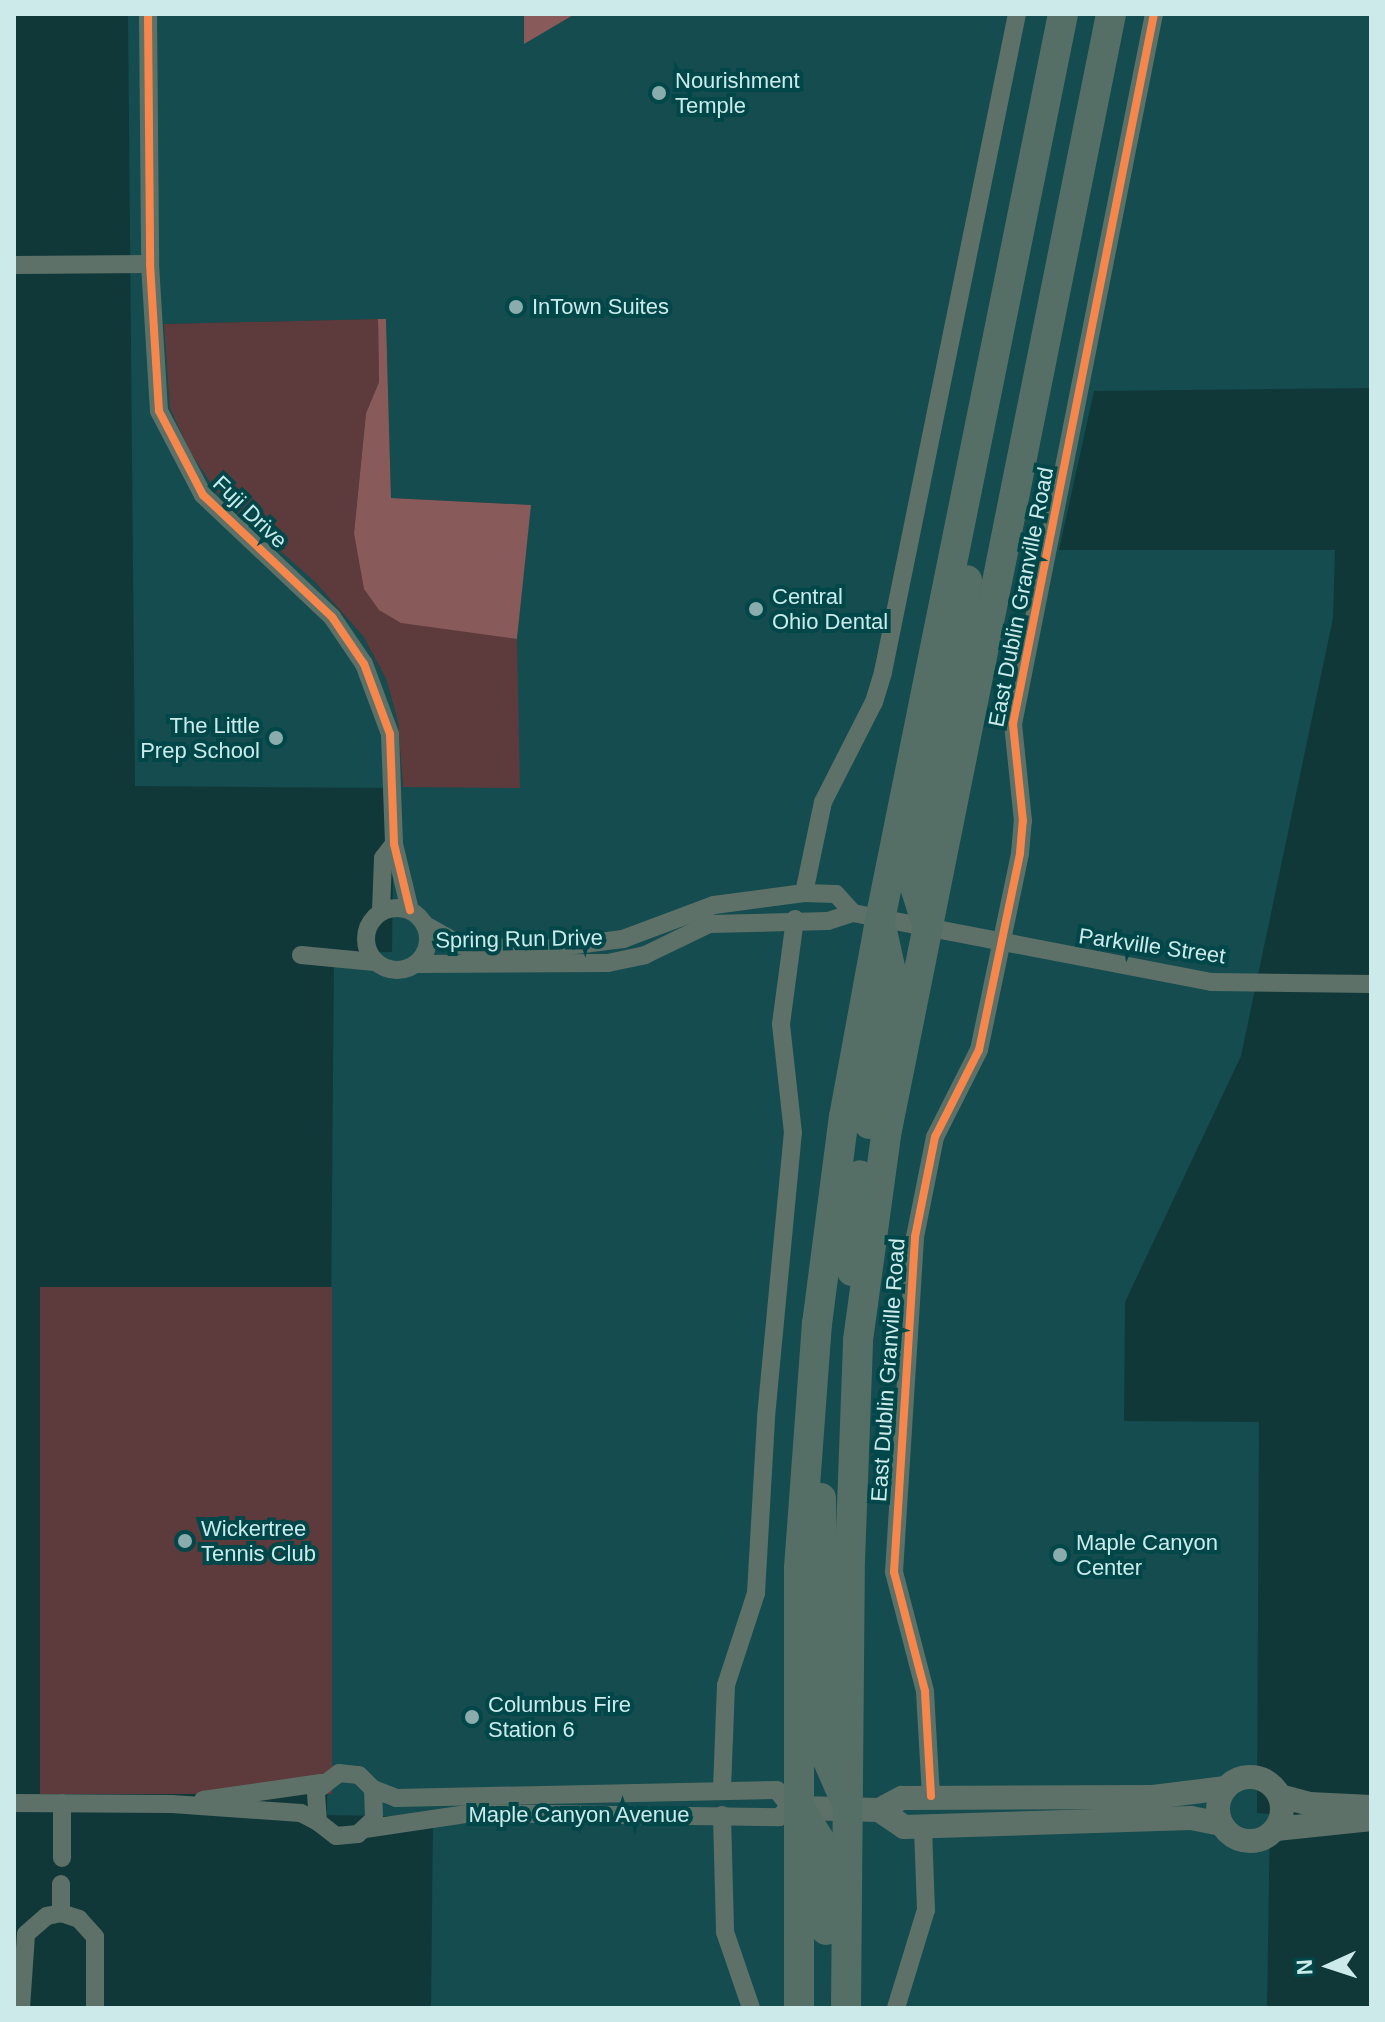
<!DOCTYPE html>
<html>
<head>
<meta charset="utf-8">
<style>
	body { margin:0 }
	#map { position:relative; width:1385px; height:2022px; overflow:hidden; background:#113839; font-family:Arial,sans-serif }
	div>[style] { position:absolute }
	.built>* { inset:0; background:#154c4f }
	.green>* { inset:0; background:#5d3a3b; transform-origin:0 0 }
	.forest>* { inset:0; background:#895a5a }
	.minor>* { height:18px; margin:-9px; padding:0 9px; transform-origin:9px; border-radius:9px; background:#5e7168 }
	.minor>.ring { margin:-9px; padding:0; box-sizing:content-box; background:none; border:18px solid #5e7168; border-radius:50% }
	.tertiary>* { height:24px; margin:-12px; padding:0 12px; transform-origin:12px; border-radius:12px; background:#5e7168 }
	.tertiary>.ring { margin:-12px; padding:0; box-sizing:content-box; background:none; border:24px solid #5e7168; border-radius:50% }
	.primary>* { height:30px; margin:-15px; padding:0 15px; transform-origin:15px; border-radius:15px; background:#556f67 }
	.cycleway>* { height:8px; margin:-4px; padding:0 4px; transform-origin:4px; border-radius:4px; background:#f5874c }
	.dots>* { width:22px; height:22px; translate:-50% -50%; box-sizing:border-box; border:4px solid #00474a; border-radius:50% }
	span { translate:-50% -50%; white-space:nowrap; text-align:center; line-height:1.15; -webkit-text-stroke:8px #00474a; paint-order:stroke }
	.poi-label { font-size:22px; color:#cdeaeb }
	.left { translate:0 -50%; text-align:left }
	.right { translate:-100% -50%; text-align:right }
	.street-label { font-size:22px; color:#cdeaeb }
	.frame { position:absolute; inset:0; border:16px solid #cdeaeb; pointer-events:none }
	.north { position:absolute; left:1289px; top:1926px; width:80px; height:80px; -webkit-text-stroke:6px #00474a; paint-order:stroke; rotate:267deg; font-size:22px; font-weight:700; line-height:32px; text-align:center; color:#cdeaeb }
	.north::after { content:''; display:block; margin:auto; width:28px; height:36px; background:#cdeaeb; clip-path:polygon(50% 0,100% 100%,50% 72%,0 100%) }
</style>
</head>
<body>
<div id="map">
	<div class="built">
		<i style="clip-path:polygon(evenodd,128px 14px,524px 14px,524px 43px,575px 14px,1371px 14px,1371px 388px,1094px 391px,1059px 550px,1335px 550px,1333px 618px,1241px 1056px,1125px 1302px,1124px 1421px,1259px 1422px,1257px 1813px,1270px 1814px,1267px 2008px,431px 2008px,433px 1817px,327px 1815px,334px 953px,392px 952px,394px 788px,135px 786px,128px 14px,386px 319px,391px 498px,530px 505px,517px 639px,403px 787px,398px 722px,386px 679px,363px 636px,314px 581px,165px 324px,386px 319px)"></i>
	</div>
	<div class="green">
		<i style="clip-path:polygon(378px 319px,379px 382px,366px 413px,354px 533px,472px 630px,517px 639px,520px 788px,403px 787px,398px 722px,386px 679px,363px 636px,314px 581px,221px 498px,190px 452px,170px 408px,164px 324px)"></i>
		<i style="left:40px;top:1287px;width:292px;height:507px"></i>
	</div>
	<div class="forest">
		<i style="clip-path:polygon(524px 14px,575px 14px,524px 44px)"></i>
		<i style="clip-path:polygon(378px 319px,386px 319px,391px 498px,531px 505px,517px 639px,401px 623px,379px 610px,364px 589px,354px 533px,366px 413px,379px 382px)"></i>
	</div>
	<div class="minor">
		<i style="left:148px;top:14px;width:250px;rotate:89.5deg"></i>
		<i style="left:150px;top:264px;width:147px;rotate:86.5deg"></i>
		<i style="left:159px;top:411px;width:95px;rotate:62.4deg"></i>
		<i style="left:203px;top:495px;width:178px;rotate:43.4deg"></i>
		<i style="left:332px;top:617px;width:57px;rotate:55.8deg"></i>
		<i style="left:364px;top:664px;width:75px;rotate:69.6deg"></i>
		<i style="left:390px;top:734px;width:110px;rotate:87.9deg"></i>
		<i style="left:394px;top:844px;width:68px;rotate:76.4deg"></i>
		<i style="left:14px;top:265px;width:136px;rotate:-0.4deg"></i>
		<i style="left:804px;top:893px;width:93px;rotate:-78.2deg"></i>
		<i style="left:823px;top:802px;width:112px;rotate:-63deg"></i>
		<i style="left:874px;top:702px;width:31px;rotate:-73deg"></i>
		<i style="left:883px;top:672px;width:672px;rotate:-78.49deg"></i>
		<i class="ring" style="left:366px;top:908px;width:44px;height:44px"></i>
		<i style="left:381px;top:911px;width:53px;rotate:-87.8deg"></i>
		<i style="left:383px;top:858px;width:18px;rotate:-52deg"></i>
		<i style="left:425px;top:925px;width:43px;rotate:28.9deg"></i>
		<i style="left:463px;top:946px;width:80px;rotate:2.1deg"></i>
		<i style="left:543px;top:949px;width:81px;rotate:-7.1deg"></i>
		<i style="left:623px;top:939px;width:97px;rotate:-20.5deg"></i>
		<i style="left:714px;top:905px;width:91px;rotate:-7.6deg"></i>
		<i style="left:804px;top:893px;width:32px;rotate:2deg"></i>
		<i style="left:836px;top:894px;width:25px;rotate:48deg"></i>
		<i style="left:301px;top:955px;width:74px;rotate:5.4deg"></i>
		<i style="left:416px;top:964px;width:192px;rotate:-0.3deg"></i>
		<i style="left:608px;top:963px;width:38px;rotate:-12deg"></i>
		<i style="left:645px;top:955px;width:71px;rotate:-25.8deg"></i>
		<i style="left:709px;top:924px;width:119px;rotate:-1.4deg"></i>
		<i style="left:828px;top:921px;width:26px;rotate:-18deg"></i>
		<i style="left:853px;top:913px;width:365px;rotate:10.9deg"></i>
		<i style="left:1211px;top:982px;width:160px;rotate:0.7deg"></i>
		<i style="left:373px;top:1789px;width:30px;rotate:88deg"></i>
		<i style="left:374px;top:1819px;width:22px;rotate:137deg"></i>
		<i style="left:358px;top:1834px;width:22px;rotate:175deg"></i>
		<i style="left:336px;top:1836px;width:23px;rotate:-142deg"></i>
		<i style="left:318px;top:1822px;width:31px;rotate:-94deg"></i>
		<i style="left:316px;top:1791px;width:29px;rotate:-38deg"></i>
		<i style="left:339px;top:1773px;width:20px;rotate:6deg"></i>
		<i style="left:359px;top:1775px;width:20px;rotate:45deg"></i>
		<i style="left:373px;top:1789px;width:25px;rotate:21deg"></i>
		<i style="left:396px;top:1798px;width:381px;rotate:-1.2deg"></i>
		<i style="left:777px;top:1790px;width:21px;rotate:53deg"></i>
		<i style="left:722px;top:1789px;width:104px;rotate:-87.8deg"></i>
		<i style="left:726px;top:1685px;width:97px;rotate:-71.9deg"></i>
		<i style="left:756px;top:1593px;width:176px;rotate:-86.7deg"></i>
		<i style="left:766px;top:1417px;width:285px;rotate:-84.6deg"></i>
		<i style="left:793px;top:1133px;width:110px;rotate:-96.3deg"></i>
		<i style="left:781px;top:1024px;width:106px;rotate:-82.4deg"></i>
		<i style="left:931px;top:1796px;width:105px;rotate:-93.3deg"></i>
		<i style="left:925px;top:1691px;width:123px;rotate:-104.6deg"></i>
		<i style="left:894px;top:1572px;width:336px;rotate:-86.4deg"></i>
		<i style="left:915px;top:1237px;width:102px;rotate:-78.7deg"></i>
		<i style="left:935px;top:1137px;width:97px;rotate:-63.2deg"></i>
		<i style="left:979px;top:1050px;width:201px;rotate:-78.2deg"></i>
		<i style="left:1020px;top:853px;width:32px;rotate:-85deg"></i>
		<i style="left:1023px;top:821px;width:98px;rotate:-95.9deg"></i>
		<i style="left:1013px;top:724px;width:724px;rotate:-78.77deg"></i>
		<i style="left:203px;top:1800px;width:119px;rotate:-8.2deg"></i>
		<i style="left:14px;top:1803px;width:158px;rotate:0.4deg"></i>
		<i style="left:172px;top:1804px;width:129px;rotate:4deg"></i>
		<i style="left:301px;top:1813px;width:19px;rotate:28deg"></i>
		<i style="left:722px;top:1815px;width:117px;rotate:88.5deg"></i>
		<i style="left:725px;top:1932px;width:80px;rotate:71.1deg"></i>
		<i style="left:365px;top:1829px;width:110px;rotate:-8.4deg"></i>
		<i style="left:474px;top:1813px;width:305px;rotate:0.8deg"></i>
		<i style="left:779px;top:1817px;width:15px;rotate:-42deg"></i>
		<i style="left:790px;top:1807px;width:9px;rotate:6deg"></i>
		<i style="left:62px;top:1858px;width:55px;rotate:-90deg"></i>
		<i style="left:61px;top:1913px;width:29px;rotate:-90deg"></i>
		<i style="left:21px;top:2008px;width:74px;rotate:-86.1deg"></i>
		<i style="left:26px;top:1934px;width:28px;rotate:-41deg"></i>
		<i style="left:47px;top:1916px;width:14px;rotate:-12deg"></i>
		<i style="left:61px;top:1913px;width:19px;rotate:18deg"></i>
		<i style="left:79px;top:1919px;width:24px;rotate:48deg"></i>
		<i style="left:95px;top:1937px;width:71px;rotate:90deg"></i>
		<i style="left:896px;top:2008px;width:102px;rotate:-73deg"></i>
		<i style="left:926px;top:1910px;width:83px;rotate:-92.1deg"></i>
	</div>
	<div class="tertiary">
		<i class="ring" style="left:1218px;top:1777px;width:40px;height:40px"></i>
		<i style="left:1280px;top:1796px;width:30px;rotate:15deg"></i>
		<i style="left:1309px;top:1804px;width:62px;rotate:2.8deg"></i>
		<i style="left:799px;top:1808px;width:80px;rotate:1.4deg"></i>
		<i style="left:879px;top:1810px;width:30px;rotate:34deg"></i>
		<i style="left:904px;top:1827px;width:287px;rotate:-1.8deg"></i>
		<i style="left:1191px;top:1818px;width:31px;rotate:11deg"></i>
		<i style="left:879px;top:1810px;width:26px;rotate:-28deg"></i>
		<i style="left:902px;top:1798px;width:251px;rotate:-0.2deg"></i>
		<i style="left:1153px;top:1797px;width:73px;rotate:-7.1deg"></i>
		<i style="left:1276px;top:1829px;width:96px;rotate:-6deg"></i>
	</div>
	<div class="primary">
		<i style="left:928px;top:928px;width:57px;rotate:-107.5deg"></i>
		<i style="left:911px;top:874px;width:299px;rotate:-79.2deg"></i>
		<i style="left:869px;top:1124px;width:150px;rotate:-81.2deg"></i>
		<i style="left:892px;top:976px;width:42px;rotate:-102.4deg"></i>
		<i style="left:852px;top:1271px;width:96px;rotate:-85.2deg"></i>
		<i style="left:821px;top:1498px;width:256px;rotate:89.1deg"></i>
		<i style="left:825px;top:1754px;width:45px;rotate:66.3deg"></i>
		<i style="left:800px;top:1809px;width:49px;rotate:57.6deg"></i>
		<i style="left:826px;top:1850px;width:80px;rotate:90deg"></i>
		<i style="left:799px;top:2008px;width:440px;rotate:-90deg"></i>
		<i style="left:799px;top:1568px;width:245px;rotate:-85.8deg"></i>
		<i style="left:817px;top:1324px;width:209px;rotate:-82.6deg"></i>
		<i style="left:844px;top:1117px;width:200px;rotate:-79.6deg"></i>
		<i style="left:880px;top:920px;width:924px;rotate:-78.58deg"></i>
		<i style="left:846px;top:2008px;width:447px;rotate:-89.5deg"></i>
		<i style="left:850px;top:1561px;width:221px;rotate:-87.9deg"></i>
		<i style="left:858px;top:1340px;width:207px;rotate:-82.2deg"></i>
		<i style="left:886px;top:1135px;width:1143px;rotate:-78.65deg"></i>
	</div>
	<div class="cycleway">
		<i style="left:148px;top:14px;width:250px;rotate:89.5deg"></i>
		<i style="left:150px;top:264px;width:147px;rotate:86.5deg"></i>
		<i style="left:159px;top:411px;width:95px;rotate:62.4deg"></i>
		<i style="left:203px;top:495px;width:178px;rotate:43.4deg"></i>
		<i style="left:332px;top:617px;width:57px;rotate:55.8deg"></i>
		<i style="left:364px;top:664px;width:75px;rotate:69.6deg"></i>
		<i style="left:390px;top:734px;width:110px;rotate:87.9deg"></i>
		<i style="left:394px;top:844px;width:68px;rotate:76.4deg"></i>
		<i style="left:931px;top:1796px;width:105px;rotate:-93.3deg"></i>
		<i style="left:925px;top:1691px;width:123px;rotate:-104.6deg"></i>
		<i style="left:894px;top:1572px;width:336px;rotate:-86.4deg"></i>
		<i style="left:915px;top:1237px;width:102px;rotate:-78.7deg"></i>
		<i style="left:935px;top:1137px;width:97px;rotate:-63.2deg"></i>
		<i style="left:979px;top:1050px;width:201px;rotate:-78.2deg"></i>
		<i style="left:1020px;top:853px;width:32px;rotate:-85deg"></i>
		<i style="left:1023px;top:821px;width:98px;rotate:-95.9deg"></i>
		<i style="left:1013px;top:724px;width:724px;rotate:-78.77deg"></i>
	</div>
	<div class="dots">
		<i style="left:659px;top:93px;background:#8bacad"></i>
		<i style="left:516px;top:307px;background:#8bacad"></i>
		<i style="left:756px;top:609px;background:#8bacad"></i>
		<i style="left:276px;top:738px;background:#8bacad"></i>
		<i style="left:185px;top:1541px;background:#8bacad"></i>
		<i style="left:1060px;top:1555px;background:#8bacad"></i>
		<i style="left:472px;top:1717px;background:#8bacad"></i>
	</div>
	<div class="poi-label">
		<span class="left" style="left:675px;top:93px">Nourishment<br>Temple</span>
		<span class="left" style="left:532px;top:307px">InTown Suites</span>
		<span class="left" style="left:772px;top:609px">Central<br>Ohio Dental</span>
		<span class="right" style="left:260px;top:738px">The Little<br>Prep School</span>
		<span class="left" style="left:201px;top:1541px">Wickertree<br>Tennis Club</span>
		<span class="left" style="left:1076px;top:1555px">Maple Canyon<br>Center</span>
		<span class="left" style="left:488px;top:1717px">Columbus Fire<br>Station 6</span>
	</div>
	<div class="street-label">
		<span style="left:250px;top:512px;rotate:44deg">Fuji Drive</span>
		<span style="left:1021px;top:597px;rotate:-79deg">East Dublin Granville Road</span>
		<span style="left:519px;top:939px;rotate:-1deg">Spring Run Drive</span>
		<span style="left:1152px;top:946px;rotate:8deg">Parkville Street</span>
		<span style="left:888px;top:1370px;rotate:-86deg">East Dublin Granville Road</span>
		<span style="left:579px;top:1815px">Maple Canyon Avenue</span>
	</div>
	<div class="frame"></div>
	<div class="north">N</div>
</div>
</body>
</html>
